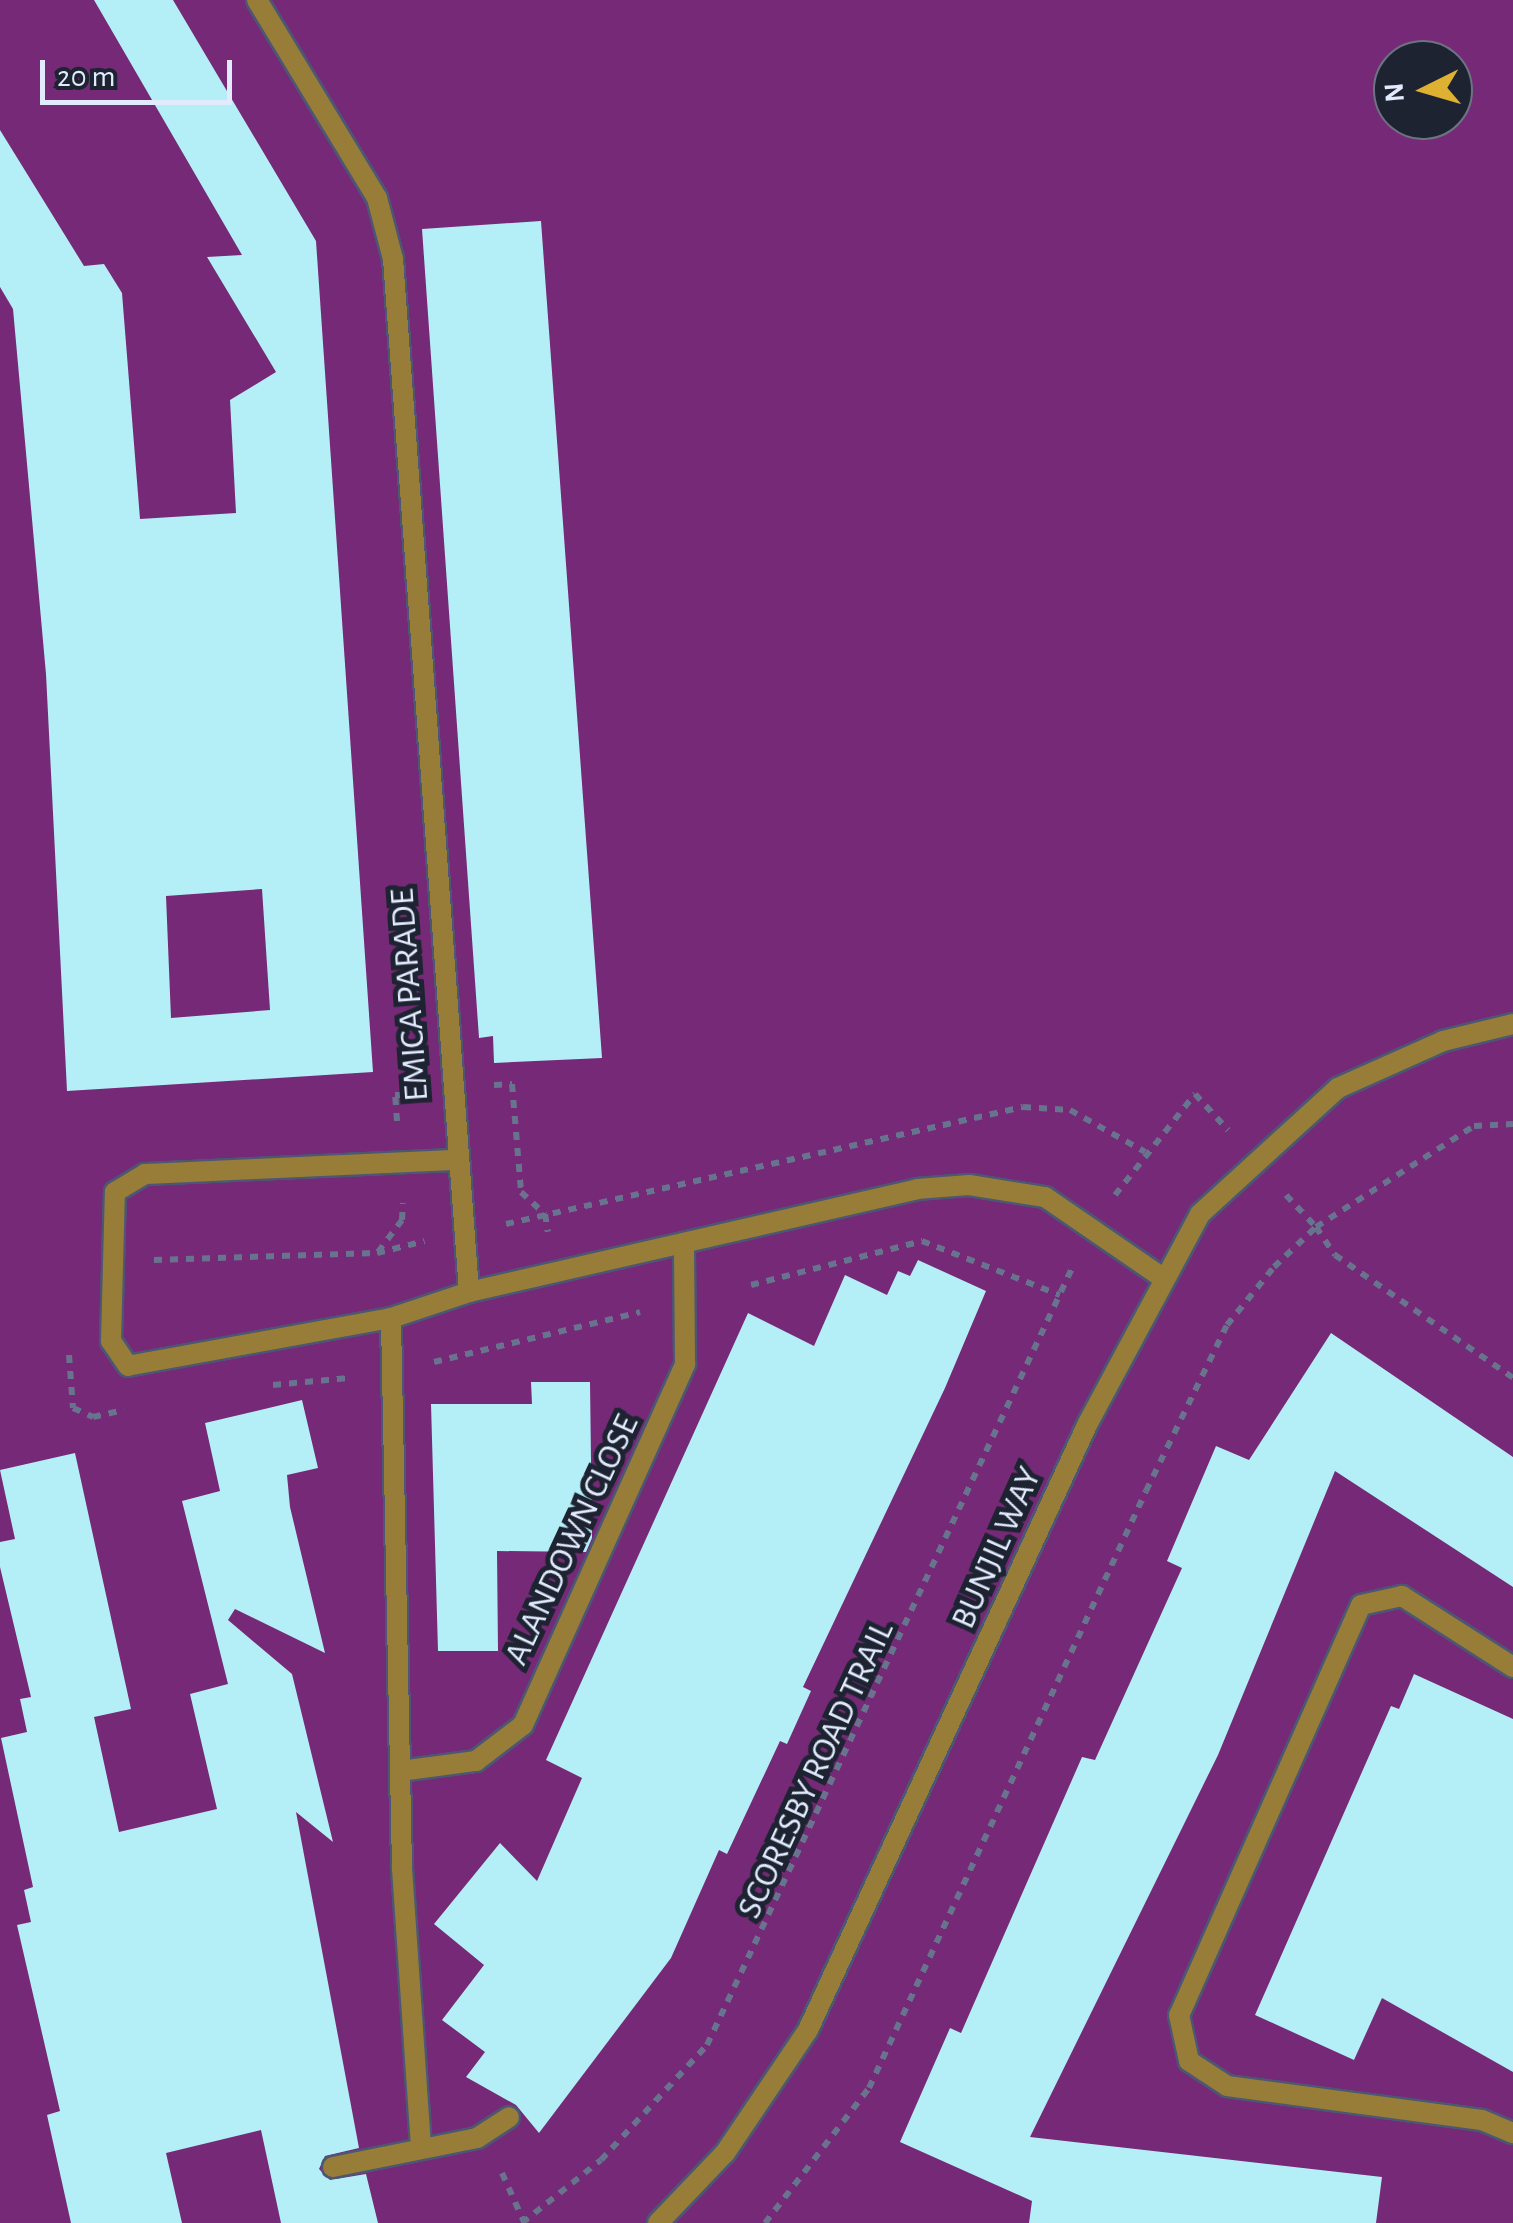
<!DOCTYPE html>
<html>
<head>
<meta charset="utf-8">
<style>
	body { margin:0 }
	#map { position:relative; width:1513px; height:2223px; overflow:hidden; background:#2f3b5a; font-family:"Alegreya Sans",sans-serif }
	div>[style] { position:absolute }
	.green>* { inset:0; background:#762976 }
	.building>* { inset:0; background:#b4eef7 }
	.path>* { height:6px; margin-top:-3px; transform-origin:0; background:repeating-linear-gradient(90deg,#68738e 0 8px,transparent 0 16px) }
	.roads { filter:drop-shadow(2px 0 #4c5774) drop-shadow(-2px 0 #4c5774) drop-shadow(0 2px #4c5774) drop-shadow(0 -2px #4c5774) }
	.service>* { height:20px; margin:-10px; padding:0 10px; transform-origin:10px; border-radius:10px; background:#987d38 }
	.minor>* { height:20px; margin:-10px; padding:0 10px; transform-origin:10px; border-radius:10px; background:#987d38 }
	span { translate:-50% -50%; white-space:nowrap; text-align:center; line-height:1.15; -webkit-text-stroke:10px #1d2331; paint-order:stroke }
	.street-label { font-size:35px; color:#e2eafe }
	.north { position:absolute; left:1373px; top:40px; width:100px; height:100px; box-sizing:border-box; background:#1d2331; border:2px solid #6c7383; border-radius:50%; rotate:265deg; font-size:28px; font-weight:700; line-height:40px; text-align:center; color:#e2eafe }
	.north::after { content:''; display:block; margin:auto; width:35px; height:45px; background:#deb133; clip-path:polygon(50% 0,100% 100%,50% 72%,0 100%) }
	.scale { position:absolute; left:40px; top:60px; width:192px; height:45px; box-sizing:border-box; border:5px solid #e2eafe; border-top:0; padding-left:12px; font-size:30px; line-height:35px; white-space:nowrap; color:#e2eafe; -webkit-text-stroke:8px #1d2331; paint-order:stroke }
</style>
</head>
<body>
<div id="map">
	<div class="green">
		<i style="clip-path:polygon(evenodd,0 0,1513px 0,1513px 2223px,0 2223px,0 0,1393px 60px,1453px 60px,1453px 120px,1393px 120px,1393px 60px)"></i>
	</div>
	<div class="building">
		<i style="clip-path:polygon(evenodd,94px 0,173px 0,316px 241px,373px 1072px,67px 1091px,46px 674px,13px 309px,0 287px,0 130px,84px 266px,104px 264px,122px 293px,140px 519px,236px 513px,230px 400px,276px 372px,207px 257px,242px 255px,94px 0,262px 889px,270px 1010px,171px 1018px,166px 896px,262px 889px)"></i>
		<i style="clip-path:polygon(541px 221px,602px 1058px,494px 1063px,493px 1036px,479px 1038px,422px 229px)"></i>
		<i style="clip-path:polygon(918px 1260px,986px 1291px,945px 1388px,803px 1687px,811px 1691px,787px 1744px,780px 1741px,727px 1854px,719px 1850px,671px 1958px,539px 2133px,516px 2105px,466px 2077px,485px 2052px,442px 2020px,484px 1965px,434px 1924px,500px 1843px,537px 1881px,582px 1778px,546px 1760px,748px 1313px,814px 1346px,845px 1275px,887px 1295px,898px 1271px,910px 1276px)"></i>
		<i style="clip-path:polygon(1331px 1333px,1513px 1457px,1513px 1587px,1335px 1471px,1218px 1755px,1030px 2137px,1382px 2177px,1376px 2223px,1029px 2223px,1032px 2201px,900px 2142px,950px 2028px,961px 2033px,1082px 1757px,1095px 1760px,1182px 1568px,1167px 1561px,1216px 1446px,1249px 1460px)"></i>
		<i style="clip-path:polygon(531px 1382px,590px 1382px,592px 1538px,586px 1552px,497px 1551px,498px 1651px,438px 1651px,431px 1404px,532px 1404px)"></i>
		<i style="clip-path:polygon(302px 1400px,318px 1468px,287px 1475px,290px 1507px,325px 1653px,235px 1609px,228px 1620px,292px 1674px,333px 1842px,296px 1812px,359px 2148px,325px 2156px,319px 2169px,330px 2180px,366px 2174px,378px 2223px,281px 2223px,261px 2130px,166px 2153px,182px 2223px,71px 2223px,47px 2115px,60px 2111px,17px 1925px,31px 1922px,24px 1890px,33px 1887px,1px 1738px,27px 1732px,20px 1699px,31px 1697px,0 1567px,0 1542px,15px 1539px,0 1470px,75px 1453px,131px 1709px,94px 1717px,119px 1832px,217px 1809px,190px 1694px,228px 1684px,182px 1501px,220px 1491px,205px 1423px)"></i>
		<i style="clip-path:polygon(1414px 1674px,1513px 1719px,1513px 2072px,1382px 1998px,1354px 2060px,1255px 2015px,1391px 1706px,1399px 1709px)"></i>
	</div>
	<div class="path">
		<i style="left:494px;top:1085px;width:18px;rotate:-3deg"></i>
		<i style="left:512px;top:1084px;width:108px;rotate:85.2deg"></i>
		<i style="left:521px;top:1192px;width:33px;rotate:43deg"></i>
		<i style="left:545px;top:1214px;width:18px;rotate:81deg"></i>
		<i style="left:397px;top:1121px;width:26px;rotate:-94deg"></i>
		<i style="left:395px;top:1095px;width:17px"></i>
		<i style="left:1115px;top:1195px;width:129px;rotate:-51.6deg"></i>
		<i style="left:1195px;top:1094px;width:49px;rotate:47.5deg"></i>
		<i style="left:1286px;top:1195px;width:44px;rotate:46.8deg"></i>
		<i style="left:1316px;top:1227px;width:188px;rotate:-32.6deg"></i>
		<i style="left:1474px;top:1126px;width:39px;rotate:-3deg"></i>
		<i style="left:506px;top:1224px;width:530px;rotate:-12.75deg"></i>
		<i style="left:1023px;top:1107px;width:47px;rotate:3.7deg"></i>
		<i style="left:1070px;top:1110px;width:86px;rotate:29.2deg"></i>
		<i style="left:378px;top:1252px;width:40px;rotate:-53deg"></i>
		<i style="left:402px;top:1220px;width:17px;rotate:-87deg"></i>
		<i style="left:154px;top:1260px;width:223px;rotate:-1.8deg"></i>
		<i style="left:377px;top:1253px;width:49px;rotate:-14deg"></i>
		<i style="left:751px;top:1285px;width:177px;rotate:-14.4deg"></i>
		<i style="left:922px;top:1241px;width:148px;rotate:21.4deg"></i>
		<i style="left:69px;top:1355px;width:53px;rotate:85.7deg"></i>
		<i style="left:73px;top:1408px;width:22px;rotate:24deg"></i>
		<i style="left:93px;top:1417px;width:32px;rotate:-13deg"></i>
		<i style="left:434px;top:1362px;width:212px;rotate:-13.6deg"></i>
		<i style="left:273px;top:1385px;width:76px;rotate:-5.3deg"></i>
		<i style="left:502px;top:2173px;width:54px;rotate:65.8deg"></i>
		<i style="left:522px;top:2223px;width:101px;rotate:-38.6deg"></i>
		<i style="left:601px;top:2160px;width:156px;rotate:-47.3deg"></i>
		<i style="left:707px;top:2045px;width:861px;rotate:-64.83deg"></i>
		<i style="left:765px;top:2223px;width:170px;rotate:-52.4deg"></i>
		<i style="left:869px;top:2088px;width:658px;rotate:-65.11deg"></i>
		<i style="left:1146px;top:1491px;width:185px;rotate:-64deg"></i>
		<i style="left:1227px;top:1325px;width:75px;rotate:-51deg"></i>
		<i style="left:1274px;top:1267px;width:58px;rotate:-43.6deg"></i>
		<i style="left:1316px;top:1227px;width:34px;rotate:56deg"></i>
		<i style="left:1335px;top:1255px;width:216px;rotate:34.6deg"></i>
	</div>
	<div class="roads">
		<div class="service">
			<i style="left:1513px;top:1667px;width:132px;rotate:-147.4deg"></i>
			<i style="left:1402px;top:1596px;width:42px;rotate:167.6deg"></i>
			<i style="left:1361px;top:1605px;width:449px;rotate:113.9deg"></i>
			<i style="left:1179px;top:2015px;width:47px;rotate:77.7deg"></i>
			<i style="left:1189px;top:2061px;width:45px;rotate:33.3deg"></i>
			<i style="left:1227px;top:2086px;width:257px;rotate:7.6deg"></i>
			<i style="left:1482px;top:2120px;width:34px;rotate:23deg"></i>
		</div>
		<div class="minor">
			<i style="left:257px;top:0;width:232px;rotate:58.8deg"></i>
			<i style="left:377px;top:198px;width:63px;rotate:75.3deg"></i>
			<i style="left:393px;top:259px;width:1036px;rotate:85.79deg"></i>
			<i style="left:469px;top:1292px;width:460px;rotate:-12.9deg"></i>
			<i style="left:917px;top:1189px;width:52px;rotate:-4.4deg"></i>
			<i style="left:969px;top:1185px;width:77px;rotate:9deg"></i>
			<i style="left:1045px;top:1197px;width:140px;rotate:34.5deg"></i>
			<i style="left:391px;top:1318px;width:267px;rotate:169.7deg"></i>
			<i style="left:128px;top:1366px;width:30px;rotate:-124deg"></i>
			<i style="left:111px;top:1341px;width:149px;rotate:-88.5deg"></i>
			<i style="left:115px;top:1192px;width:35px;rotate:-31deg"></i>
			<i style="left:145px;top:1174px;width:309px;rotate:-2.6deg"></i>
			<i style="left:400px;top:1771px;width:77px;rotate:-7.5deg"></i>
			<i style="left:476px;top:1761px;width:59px;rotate:-37.5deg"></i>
			<i style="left:523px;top:1725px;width:396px;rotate:-65.8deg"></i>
			<i style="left:685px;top:1364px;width:116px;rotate:-90.5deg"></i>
			<i style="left:421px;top:2147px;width:280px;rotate:-93.9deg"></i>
			<i style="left:402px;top:1868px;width:550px;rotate:-91.15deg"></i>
			<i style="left:391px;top:1318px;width:82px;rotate:-18.4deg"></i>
			<i style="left:333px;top:2167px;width:147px;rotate:-11.4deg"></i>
			<i style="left:477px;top:2138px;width:38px;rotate:-33deg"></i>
			<i style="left:658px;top:2223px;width:97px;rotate:-46.3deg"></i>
			<i style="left:725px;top:2153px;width:148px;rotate:-56deg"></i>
			<i style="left:808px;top:2030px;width:666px;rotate:-65.24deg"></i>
			<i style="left:1087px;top:1425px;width:239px;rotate:-61.8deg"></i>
			<i style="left:1200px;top:1214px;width:187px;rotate:-42.4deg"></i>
			<i style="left:1338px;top:1088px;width:115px;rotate:-24.1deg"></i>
			<i style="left:1443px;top:1041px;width:72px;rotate:-13.7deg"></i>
		</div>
	</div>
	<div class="street-label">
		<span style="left:410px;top:995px;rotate:-94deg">EMICA PARADE</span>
		<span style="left:572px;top:1540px;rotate:-65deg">ALANDOWN CLOSE</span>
		<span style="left:997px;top:1548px;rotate:-66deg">BUNJIL WAY</span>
		<span style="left:816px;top:1770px;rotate:-65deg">SCORESBY ROAD TRAIL</span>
	</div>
	<div class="north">N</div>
	<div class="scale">20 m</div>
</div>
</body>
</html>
